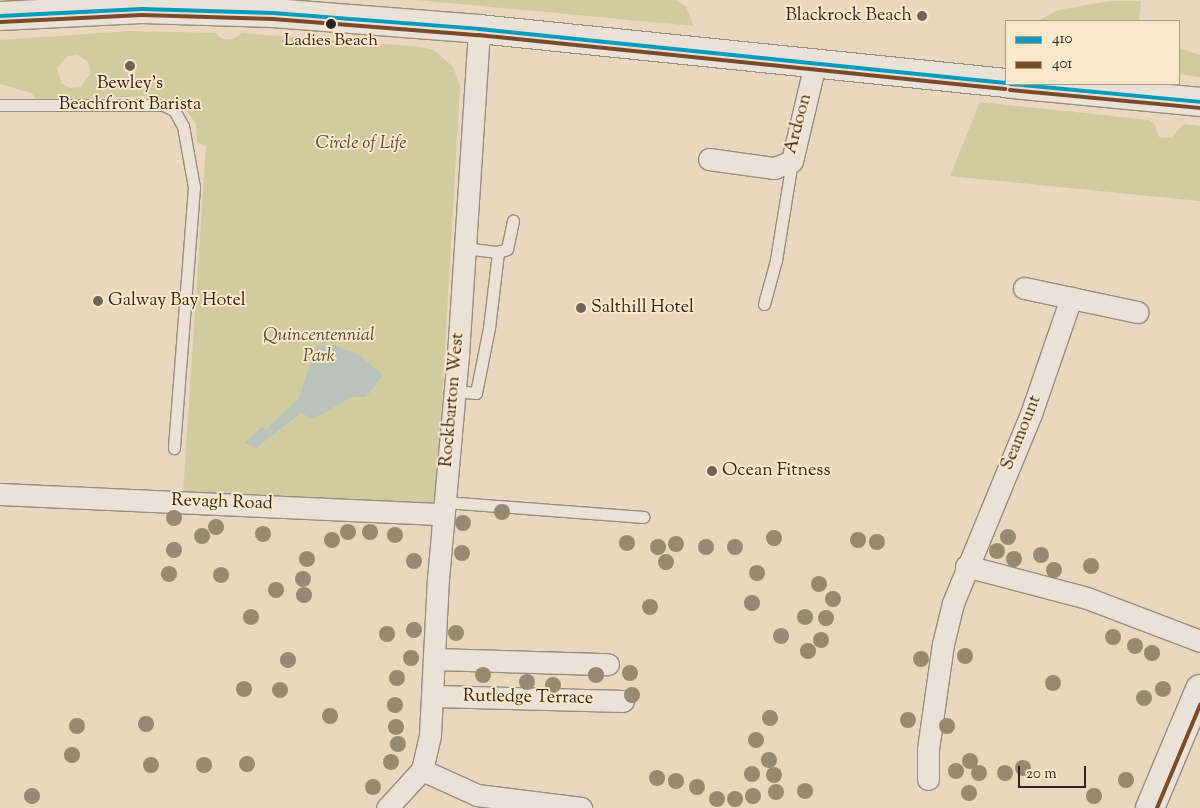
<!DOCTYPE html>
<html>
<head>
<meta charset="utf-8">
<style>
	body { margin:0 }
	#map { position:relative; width:1200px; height:808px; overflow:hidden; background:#e7d8be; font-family:"Sorts Mill Goudy",serif }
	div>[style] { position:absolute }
	.green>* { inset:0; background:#d1cba0 }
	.water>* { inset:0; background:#b8c2b9 }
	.roads { filter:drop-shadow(1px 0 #978e7f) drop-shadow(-1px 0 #978e7f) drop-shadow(0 1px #978e7f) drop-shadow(0 -1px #978e7f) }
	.service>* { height:11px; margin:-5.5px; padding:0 5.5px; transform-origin:5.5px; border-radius:5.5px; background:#eae2d6 }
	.minor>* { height:21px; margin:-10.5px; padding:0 10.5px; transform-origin:10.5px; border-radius:10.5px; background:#eae2d6 }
	.secondary>* { height:28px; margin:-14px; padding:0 14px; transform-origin:14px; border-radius:14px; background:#eae2d6 }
	.bus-1>* { height:4px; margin:-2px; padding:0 2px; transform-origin:2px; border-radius:2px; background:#059cbc }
	.bus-2>* { height:4px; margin:-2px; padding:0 2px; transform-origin:2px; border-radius:2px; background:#7a4b2a }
	.trees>* { width:16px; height:16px; margin:-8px; border-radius:50%; background:#968a73 }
	.dots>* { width:14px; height:14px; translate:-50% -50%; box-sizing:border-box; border:2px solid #fae8ca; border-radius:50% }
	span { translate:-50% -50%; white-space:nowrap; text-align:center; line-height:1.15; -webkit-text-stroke:4px #fae8ca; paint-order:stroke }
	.bus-label { font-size:17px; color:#2f241b }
	.poi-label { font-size:18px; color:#2f241b }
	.right { translate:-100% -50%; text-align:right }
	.left { translate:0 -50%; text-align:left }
	.street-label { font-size:18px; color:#2f241b }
	.park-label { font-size:18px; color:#534b36; font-style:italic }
	.legend { position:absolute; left:1005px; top:20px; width:175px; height:65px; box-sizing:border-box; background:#fae8ca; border:1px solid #a99a84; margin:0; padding:6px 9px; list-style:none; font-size:15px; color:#2f241b }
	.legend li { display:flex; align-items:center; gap:10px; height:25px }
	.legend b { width:25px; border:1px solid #a99a84 }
	.scale { position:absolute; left:1018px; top:766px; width:68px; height:22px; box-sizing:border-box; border:2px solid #2f241b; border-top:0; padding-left:6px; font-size:15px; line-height:18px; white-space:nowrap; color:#2f241b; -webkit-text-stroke:4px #fae8ca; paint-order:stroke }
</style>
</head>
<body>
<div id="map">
	<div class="green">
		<i style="clip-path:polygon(417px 0,676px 0,686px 7px,694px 26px)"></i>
		<i style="clip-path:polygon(1110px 1px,1141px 1px,1139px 20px,1038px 21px,1058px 10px)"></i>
		<i style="clip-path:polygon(evenodd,130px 31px,216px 33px,222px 39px,233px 39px,242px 33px,422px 47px,434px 50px,453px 67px,460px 85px,436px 506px,183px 494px,206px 145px,197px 143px,196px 124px,185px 108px,174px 99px,147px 96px,38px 101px,31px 93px,0 84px,0 40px,130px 31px,78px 55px,88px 62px,91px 73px,81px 87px,70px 88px,61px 83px,57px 68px,68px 56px,78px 55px)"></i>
		<i style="clip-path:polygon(1179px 48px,1200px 55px,1200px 77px,1179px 74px)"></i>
		<i style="clip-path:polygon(980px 102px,1149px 120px,1155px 125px,1159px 137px,1172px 138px,1183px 124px,1200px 126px,1200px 201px,950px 176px)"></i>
	</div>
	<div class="water">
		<i style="clip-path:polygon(316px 345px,334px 345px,359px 355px,383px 375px,366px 397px,352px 397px,313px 419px,301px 413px,256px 448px,245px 443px,261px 427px,266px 429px,299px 398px)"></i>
	</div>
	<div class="roads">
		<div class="service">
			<i style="left:0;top:105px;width:163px"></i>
			<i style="left:163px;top:105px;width:12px;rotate:24deg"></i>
			<i style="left:174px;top:110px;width:18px;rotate:61deg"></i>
			<i style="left:183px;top:126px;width:62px;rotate:79.8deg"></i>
			<i style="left:194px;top:187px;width:262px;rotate:94.4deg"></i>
			<i style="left:464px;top:248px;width:34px;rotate:7deg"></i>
			<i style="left:498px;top:252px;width:9px;rotate:-18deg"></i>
			<i style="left:507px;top:249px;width:29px;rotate:-78deg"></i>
			<i style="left:764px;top:304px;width:46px;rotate:-74.7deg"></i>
			<i style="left:776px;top:260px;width:100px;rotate:-80.8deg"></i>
			<i style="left:454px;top:391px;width:22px;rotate:5deg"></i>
			<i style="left:476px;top:393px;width:66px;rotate:-78.7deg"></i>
			<i style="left:489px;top:328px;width:77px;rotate:-83.2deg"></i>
			<i style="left:445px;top:502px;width:199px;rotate:4.3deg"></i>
		</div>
		<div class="minor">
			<i style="left:709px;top:159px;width:66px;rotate:7.9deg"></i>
			<i style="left:774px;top:168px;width:19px;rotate:-21deg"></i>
			<i style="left:792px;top:161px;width:100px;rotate:-76.7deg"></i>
			<i style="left:1024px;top:288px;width:116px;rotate:12deg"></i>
			<i style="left:0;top:494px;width:444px;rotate:2.6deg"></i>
			<i style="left:966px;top:566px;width:125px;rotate:14.8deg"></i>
			<i style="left:1087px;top:598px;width:121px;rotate:20.8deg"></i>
			<i style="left:435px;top:659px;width:173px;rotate:1.7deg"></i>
			<i style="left:434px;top:696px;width:189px;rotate:1.5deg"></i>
			<i style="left:422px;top:770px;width:60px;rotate:24.4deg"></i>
			<i style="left:477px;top:795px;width:105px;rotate:7.1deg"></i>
			<i style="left:928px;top:779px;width:30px;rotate:-90deg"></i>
			<i style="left:928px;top:749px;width:106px;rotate:-81.9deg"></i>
			<i style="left:943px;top:644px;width:42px;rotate:-76.3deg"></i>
			<i style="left:953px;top:603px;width:204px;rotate:-67.6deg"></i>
			<i style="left:1031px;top:414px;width:123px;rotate:-71deg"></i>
			<i style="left:387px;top:808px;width:52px;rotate:-47.4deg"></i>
			<i style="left:422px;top:770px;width:36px;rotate:-77deg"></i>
			<i style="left:430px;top:735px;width:156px;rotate:-87.1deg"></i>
			<i style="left:438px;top:579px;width:225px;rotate:-84.9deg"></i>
			<i style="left:458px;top:355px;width:327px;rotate:-86.3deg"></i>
		</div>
		<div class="secondary">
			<i style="left:0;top:16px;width:142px;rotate:-2.8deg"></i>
			<i style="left:142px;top:9px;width:131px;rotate:1.7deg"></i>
			<i style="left:273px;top:13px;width:207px;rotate:4.4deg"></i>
			<i style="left:479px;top:29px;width:530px;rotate:5.85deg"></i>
			<i style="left:1011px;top:84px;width:190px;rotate:5.4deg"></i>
			<i style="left:1150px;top:808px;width:129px;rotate:-67.2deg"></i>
		</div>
	</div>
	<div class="bus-1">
		<i style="left:0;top:16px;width:142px;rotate:-2.8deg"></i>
		<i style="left:142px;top:9px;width:131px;rotate:1.7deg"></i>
		<i style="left:273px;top:13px;width:207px;rotate:4.4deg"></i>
		<i style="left:479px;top:29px;width:530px;rotate:5.85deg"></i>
		<i style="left:1011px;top:84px;width:190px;rotate:5.4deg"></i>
	</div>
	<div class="bus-2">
		<i style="left:0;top:22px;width:142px;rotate:-2.8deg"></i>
		<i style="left:142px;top:15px;width:131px;rotate:1.7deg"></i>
		<i style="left:273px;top:19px;width:206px;rotate:4.5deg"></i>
		<i style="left:478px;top:35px;width:530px;rotate:5.85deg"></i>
		<i style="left:1010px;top:90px;width:190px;rotate:5.4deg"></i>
		<i style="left:1157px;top:808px;width:112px;rotate:-67.3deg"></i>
	</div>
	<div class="trees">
		<i style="left:502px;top:512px"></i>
		<i style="left:174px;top:518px"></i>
		<i style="left:463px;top:523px"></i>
		<i style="left:216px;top:527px"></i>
		<i style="left:348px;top:532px"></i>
		<i style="left:370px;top:532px"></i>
		<i style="left:263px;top:534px"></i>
		<i style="left:395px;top:535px"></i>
		<i style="left:202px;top:536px"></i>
		<i style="left:1008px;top:537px"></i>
		<i style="left:774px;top:538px"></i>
		<i style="left:332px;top:540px"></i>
		<i style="left:858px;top:540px"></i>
		<i style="left:877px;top:542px"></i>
		<i style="left:627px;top:543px"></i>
		<i style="left:676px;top:544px"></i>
		<i style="left:658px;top:547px"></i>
		<i style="left:706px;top:547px"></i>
		<i style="left:735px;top:547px"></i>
		<i style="left:174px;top:550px"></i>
		<i style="left:997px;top:551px"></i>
		<i style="left:462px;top:553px"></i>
		<i style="left:1041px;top:555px"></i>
		<i style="left:307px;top:559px"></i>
		<i style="left:1014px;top:559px"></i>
		<i style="left:414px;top:561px"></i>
		<i style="left:666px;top:562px"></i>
		<i style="left:1091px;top:566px"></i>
		<i style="left:1054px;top:570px"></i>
		<i style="left:757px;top:573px"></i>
		<i style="left:169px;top:574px"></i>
		<i style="left:221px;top:575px"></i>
		<i style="left:303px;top:579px"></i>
		<i style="left:819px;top:584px"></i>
		<i style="left:276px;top:590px"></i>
		<i style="left:304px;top:595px"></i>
		<i style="left:833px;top:599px"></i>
		<i style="left:752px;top:603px"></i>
		<i style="left:650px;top:607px"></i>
		<i style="left:251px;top:617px"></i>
		<i style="left:805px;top:617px"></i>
		<i style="left:826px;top:618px"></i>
		<i style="left:414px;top:630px"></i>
		<i style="left:456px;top:633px"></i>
		<i style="left:387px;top:634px"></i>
		<i style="left:781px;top:636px"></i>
		<i style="left:1113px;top:637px"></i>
		<i style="left:821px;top:640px"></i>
		<i style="left:1135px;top:646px"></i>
		<i style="left:808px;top:651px"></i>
		<i style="left:1152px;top:653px"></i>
		<i style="left:965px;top:656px"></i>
		<i style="left:411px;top:658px"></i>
		<i style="left:921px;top:659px"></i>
		<i style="left:288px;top:660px"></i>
		<i style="left:630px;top:673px"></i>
		<i style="left:483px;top:675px"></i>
		<i style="left:596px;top:675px"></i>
		<i style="left:397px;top:678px"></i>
		<i style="left:527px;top:682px"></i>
		<i style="left:1053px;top:683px"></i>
		<i style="left:553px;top:685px"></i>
		<i style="left:244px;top:689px"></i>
		<i style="left:1163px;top:689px"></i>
		<i style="left:280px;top:690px"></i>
		<i style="left:632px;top:695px"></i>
		<i style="left:1144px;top:698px"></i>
		<i style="left:395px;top:705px"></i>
		<i style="left:330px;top:716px"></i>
		<i style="left:770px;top:718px"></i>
		<i style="left:908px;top:720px"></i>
		<i style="left:146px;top:724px"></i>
		<i style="left:77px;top:726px"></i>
		<i style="left:947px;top:726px"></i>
		<i style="left:396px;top:727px"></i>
		<i style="left:756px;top:740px"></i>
		<i style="left:398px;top:744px"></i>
		<i style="left:72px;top:755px"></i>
		<i style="left:769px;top:760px"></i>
		<i style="left:970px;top:761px"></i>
		<i style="left:391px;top:762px"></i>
		<i style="left:247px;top:764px"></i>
		<i style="left:151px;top:765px"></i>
		<i style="left:204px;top:765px"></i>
		<i style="left:1023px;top:768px"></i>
		<i style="left:956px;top:771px"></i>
		<i style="left:979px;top:773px"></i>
		<i style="left:1005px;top:773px"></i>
		<i style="left:752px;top:774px"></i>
		<i style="left:774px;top:775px"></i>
		<i style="left:657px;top:778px"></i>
		<i style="left:1126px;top:780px"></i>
		<i style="left:676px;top:781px"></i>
		<i style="left:373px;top:787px"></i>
		<i style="left:697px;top:787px"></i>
		<i style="left:805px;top:791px"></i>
		<i style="left:776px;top:792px"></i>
		<i style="left:969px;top:793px"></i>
		<i style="left:32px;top:796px"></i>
		<i style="left:753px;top:796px"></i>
		<i style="left:1094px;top:796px"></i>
		<i style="left:717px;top:799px"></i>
		<i style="left:735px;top:799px"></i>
	</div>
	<div class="dots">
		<i style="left:922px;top:16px;background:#6f6354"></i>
		<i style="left:331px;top:24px;background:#2f241b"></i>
		<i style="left:130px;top:66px;background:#6f6354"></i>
		<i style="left:98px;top:301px;background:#6f6354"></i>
		<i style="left:581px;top:308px;background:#6f6354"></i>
		<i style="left:712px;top:471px;background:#6f6354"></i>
	</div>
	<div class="bus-label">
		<span style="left:331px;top:42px">Ladies Beach</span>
	</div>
	<div class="poi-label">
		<span class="right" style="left:912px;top:16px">Blackrock Beach</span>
		<span style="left:130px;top:95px">Bewley's<br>Beachfront Barista</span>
		<span class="left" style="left:108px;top:301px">Galway Bay Hotel</span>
		<span class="left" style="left:591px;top:308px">Salthill Hotel</span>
		<span class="left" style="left:722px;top:471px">Ocean Fitness</span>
	</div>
	<div class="street-label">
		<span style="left:799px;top:124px;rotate:-75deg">Ardoon</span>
		<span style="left:453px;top:400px;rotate:-85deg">Rockbarton West</span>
		<span style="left:1022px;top:433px;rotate:-68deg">Seamount</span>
		<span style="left:222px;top:503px;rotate:2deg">Revagh Road</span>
		<span style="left:528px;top:698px;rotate:1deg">Rutledge Terrace</span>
	</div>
	<div class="park-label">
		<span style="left:361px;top:144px">Circle of Life</span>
		<span style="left:319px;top:347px">Quincentennial<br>Park</span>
	</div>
	<ul class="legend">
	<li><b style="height:6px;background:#059cbc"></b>410</li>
	<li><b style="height:6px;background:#7a4b2a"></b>401</li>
	</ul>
	<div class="scale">20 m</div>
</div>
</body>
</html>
